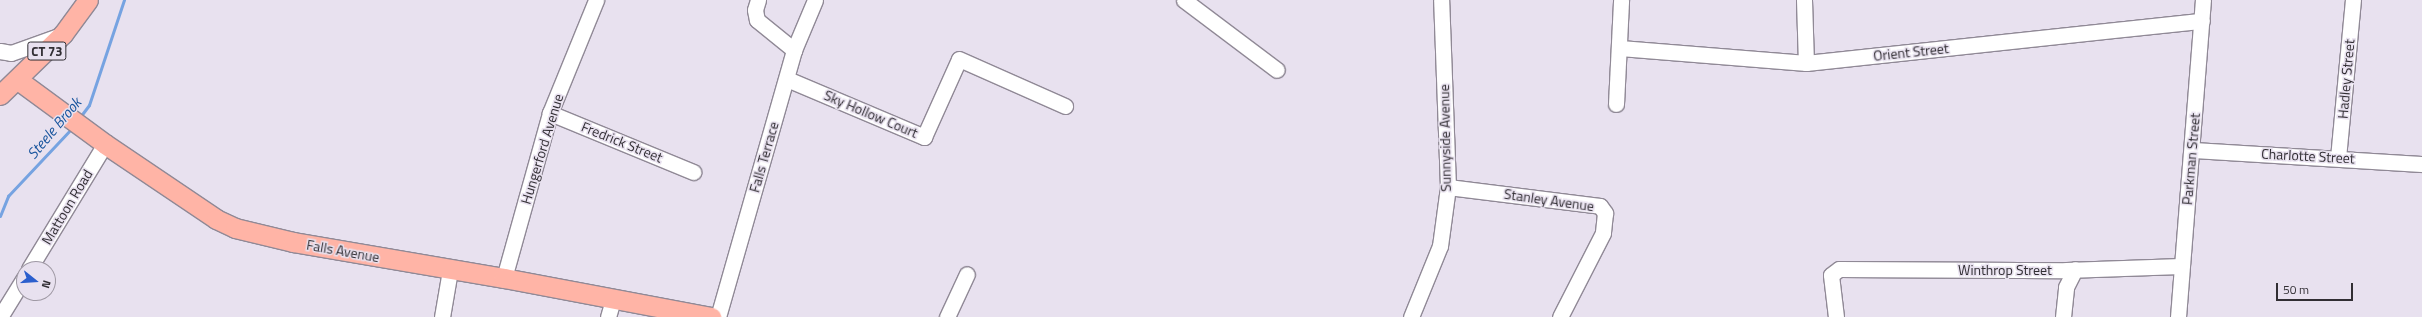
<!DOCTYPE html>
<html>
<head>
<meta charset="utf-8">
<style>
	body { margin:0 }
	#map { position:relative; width:2422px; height:317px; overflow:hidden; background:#e8e1ef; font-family:"Titillium Web",sans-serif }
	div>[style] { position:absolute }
	.stream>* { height:3px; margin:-1.5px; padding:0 1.5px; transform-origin:1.5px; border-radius:1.5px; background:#76a3e1 }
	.roads { filter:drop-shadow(1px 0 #908996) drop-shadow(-1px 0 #908996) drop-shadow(0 1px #908996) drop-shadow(0 -1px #908996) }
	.minor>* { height:15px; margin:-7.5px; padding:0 7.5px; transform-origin:7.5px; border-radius:7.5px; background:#fff }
	.major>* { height:19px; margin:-9.5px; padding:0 9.5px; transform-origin:9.5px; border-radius:9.5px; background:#ffb4a6 }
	span { translate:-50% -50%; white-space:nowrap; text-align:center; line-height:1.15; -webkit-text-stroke:3px #e8e1ef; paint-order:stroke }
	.shield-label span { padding:1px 3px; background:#e8e1ef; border:1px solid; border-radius:3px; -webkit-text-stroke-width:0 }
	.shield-label { font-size:13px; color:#312e33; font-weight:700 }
	.street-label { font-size:14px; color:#312e33 }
	.water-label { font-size:15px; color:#18549d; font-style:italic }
	.north { position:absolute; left:16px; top:261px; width:40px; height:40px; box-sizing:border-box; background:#e8e1ef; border:1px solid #9f99a4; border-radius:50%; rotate:107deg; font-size:11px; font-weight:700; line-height:16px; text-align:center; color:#312e33 }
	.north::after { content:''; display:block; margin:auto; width:14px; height:18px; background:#2b5fcd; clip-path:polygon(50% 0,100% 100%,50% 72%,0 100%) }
	.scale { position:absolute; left:2276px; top:283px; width:77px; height:18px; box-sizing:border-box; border:2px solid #312e33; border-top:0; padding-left:5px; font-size:12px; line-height:14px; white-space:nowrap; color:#312e33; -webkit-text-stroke:3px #e8e1ef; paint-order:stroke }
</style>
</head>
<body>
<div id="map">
	<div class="stream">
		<i style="left:80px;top:117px;width:15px;rotate:-53deg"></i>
		<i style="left:89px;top:105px;width:111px;rotate:-71.6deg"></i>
		<i style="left:0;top:216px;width:22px;rotate:-68deg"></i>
		<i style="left:8px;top:196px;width:93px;rotate:-46.7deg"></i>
	</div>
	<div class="roads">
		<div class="minor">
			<i style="left:758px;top:0;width:10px;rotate:107deg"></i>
			<i style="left:755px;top:10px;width:10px;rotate:79deg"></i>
			<i style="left:757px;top:20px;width:48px;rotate:39deg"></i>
			<i style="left:1184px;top:0;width:116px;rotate:37deg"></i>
			<i style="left:1804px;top:0;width:63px;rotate:88.2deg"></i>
			<i style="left:1620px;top:48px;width:187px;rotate:4.6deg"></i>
			<i style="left:1806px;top:63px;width:398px;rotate:-6.1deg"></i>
			<i style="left:0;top:51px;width:11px;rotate:10deg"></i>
			<i style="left:11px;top:53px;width:48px;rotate:-19.6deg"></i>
			<i style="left:787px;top:79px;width:149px;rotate:22.9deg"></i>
			<i style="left:924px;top:137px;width:85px;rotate:-65.8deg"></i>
			<i style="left:959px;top:59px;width:116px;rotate:23.9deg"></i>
			<i style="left:1616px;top:104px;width:104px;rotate:-87.2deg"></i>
			<i style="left:550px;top:113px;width:155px;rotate:22.4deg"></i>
			<i style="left:2193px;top:150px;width:229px;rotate:3.5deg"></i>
			<i style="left:2338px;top:158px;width:159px;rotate:-84.6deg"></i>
			<i style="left:1448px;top:187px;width:153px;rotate:7.1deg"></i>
			<i style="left:1600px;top:206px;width:9px;rotate:54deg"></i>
			<i style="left:1605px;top:213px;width:20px;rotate:96deg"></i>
			<i style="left:1603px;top:233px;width:94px;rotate:117.1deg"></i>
			<i style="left:29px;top:269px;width:146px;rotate:-58.7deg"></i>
			<i style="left:504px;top:278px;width:171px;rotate:-74.4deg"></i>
			<i style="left:550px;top:113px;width:122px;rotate:-67.8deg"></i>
			<i style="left:0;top:317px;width:46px;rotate:-58.4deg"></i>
			<i style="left:442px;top:317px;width:48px;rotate:-80.3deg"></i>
			<i style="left:608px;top:317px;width:18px;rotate:-74deg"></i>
			<i style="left:718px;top:317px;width:278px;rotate:-74.1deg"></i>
			<i style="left:794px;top:50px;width:54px;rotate:-67.2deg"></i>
			<i style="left:947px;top:317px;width:47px;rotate:-65.1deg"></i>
			<i style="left:1411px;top:317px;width:77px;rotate:-67.8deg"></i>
			<i style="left:1440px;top:246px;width:60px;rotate:-82.3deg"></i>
			<i style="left:1448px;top:187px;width:187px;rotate:-92.1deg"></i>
			<i style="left:1836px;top:317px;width:42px;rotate:-96.8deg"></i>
			<i style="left:1831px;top:275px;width:10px;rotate:-37deg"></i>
			<i style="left:1839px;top:269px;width:227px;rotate:0.3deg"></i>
			<i style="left:2066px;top:270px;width:115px;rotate:-2deg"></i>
			<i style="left:2063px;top:317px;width:30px;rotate:-84deg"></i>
			<i style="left:2066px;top:287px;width:20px;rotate:-63deg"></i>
			<i style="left:2178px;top:317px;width:318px;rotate:-85.5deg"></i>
		</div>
		<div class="major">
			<i style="left:18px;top:80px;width:108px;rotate:36.3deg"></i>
			<i style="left:105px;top:144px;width:134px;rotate:34deg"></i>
			<i style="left:216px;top:219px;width:21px;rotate:25deg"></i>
			<i style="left:235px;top:228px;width:60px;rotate:13.6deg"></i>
			<i style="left:293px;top:242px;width:214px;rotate:9.7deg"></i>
			<i style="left:504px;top:278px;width:211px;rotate:10.7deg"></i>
			<i style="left:0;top:95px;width:88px;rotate:-44.1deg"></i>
			<i style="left:63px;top:34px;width:42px;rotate:-53.7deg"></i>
		</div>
	</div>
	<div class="shield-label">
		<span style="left:47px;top:51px">CT 73</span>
	</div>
	<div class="street-label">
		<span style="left:1911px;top:52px;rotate:-6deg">Orient Street</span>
		<span style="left:2346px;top:79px;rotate:-85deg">Hadley Street</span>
		<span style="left:871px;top:114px;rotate:23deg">Sky Hollow Court</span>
		<span style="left:1445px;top:138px;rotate:-91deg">Sunnyside Avenue</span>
		<span style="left:622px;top:142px;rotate:22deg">Fredrick Street</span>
		<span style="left:542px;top:149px;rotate:-73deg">Hungerford Avenue</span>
		<span style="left:2308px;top:156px;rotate:3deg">Charlotte Street</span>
		<span style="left:764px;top:157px;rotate:-74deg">Falls Terrace</span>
		<span style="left:2191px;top:159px;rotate:-85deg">Parkman Street</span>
		<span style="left:1549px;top:200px;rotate:8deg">Stanley Avenue</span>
		<span style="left:67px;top:207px;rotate:-59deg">Mattoon Road</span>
		<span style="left:343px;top:251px;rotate:10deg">Falls Avenue</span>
		<span style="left:2005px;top:270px">Winthrop Street</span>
	</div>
	<div class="water-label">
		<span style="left:54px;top:128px;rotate:-50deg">Steele Brook</span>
	</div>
	<div class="north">N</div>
	<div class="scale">50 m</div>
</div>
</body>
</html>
